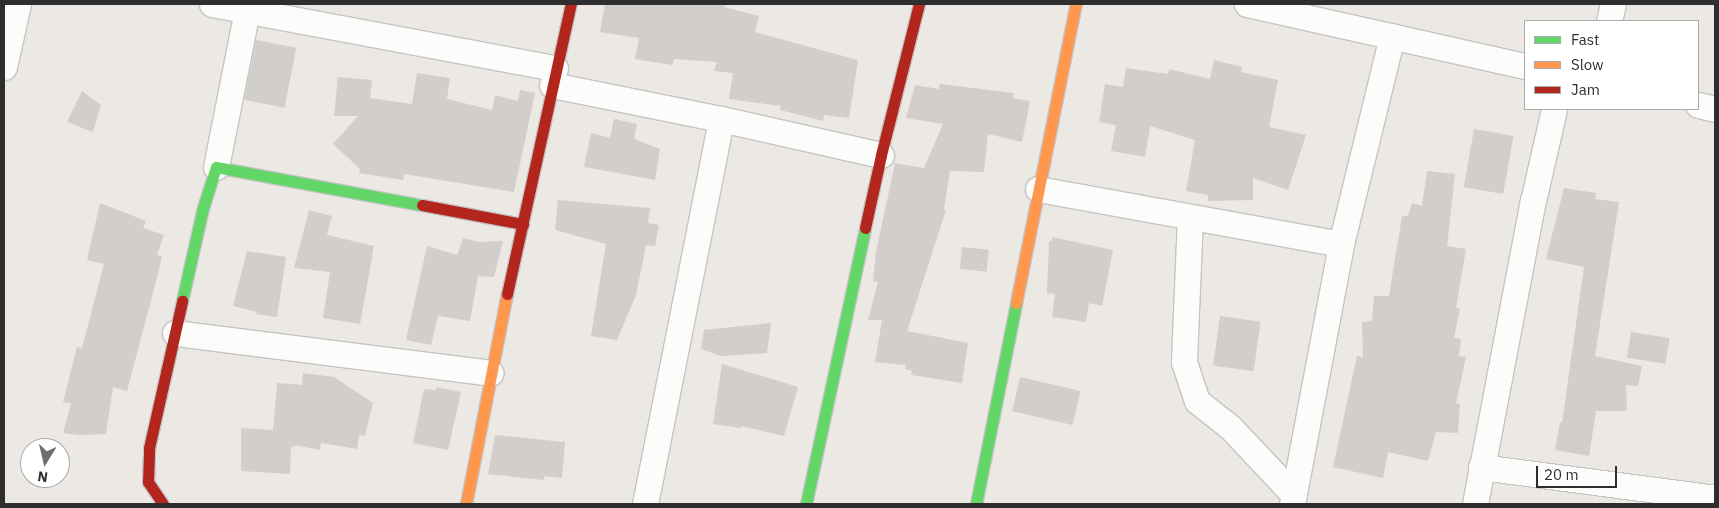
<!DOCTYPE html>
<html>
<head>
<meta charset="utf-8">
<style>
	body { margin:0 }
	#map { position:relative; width:1719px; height:508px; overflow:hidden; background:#ece8e4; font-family:"IBM Plex Sans",sans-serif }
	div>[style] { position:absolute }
	.building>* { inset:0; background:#d1cecb; transform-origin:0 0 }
	.roads { filter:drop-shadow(1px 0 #c5c4c5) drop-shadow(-1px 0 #c5c4c5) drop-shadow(0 1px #c5c4c5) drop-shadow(0 -1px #c5c4c5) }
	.street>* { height:25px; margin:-12.5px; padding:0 12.5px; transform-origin:12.5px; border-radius:12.5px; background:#fcfcfb }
	.fast>* { height:11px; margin:-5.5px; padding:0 5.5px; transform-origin:5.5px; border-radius:5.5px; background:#63d668 }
	.slow>* { height:11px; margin:-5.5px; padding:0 5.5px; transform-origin:5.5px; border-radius:5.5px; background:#ff974d }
	.jam>* { height:11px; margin:-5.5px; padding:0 5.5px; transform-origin:5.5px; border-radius:5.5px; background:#b3261e }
	span { translate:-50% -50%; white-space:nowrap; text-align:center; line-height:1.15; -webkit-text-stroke:4px #fff; paint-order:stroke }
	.frame { position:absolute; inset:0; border:5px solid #2e2e2e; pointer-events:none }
	.legend { position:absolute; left:1524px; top:20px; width:175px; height:90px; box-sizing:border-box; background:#fff; border:1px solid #ababab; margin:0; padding:6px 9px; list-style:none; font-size:15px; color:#2e2e2e }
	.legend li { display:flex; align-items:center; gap:10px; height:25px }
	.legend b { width:25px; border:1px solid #ababab }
	.north { position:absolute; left:20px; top:438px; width:50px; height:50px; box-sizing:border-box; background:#fff; border:1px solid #ababab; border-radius:50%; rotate:189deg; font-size:14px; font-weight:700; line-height:20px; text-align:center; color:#2e2e2e }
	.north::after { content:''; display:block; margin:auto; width:18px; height:22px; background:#706f6e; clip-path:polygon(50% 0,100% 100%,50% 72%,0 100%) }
	.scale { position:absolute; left:1536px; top:466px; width:81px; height:22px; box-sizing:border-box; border:2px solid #2e2e2e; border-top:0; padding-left:6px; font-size:15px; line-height:18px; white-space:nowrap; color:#2e2e2e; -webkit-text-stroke:4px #fff; paint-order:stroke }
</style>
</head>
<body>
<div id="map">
	<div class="building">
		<i style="clip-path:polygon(605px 4px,725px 4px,724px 7px,759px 16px,755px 32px,858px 60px,849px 118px,824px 115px,823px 121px,780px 110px,781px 106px,729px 99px,733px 73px,714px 71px,717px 62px,674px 59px,673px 65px,635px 59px,639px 38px,600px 32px)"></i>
		<i style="left:256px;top:40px;width:41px;height:61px;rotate:11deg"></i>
		<i style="clip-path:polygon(1214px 60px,1242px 67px,1241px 72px,1278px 80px,1269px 127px,1306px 135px,1288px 190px,1253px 178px,1253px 200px,1208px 201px,1208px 195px,1186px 191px,1195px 140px,1150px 126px,1145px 157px,1111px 151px,1116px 125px,1099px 122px,1105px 84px,1123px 87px,1126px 68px,1168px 74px,1169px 69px,1210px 79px)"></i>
		<i style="clip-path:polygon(417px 73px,450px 78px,447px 99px,492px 110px,495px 95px,518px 101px,520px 90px,535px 93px,514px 192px,404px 174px,403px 180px,359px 173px,360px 169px,333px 144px,358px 116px,334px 116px,338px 77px,372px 80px,370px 98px,412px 104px)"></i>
		<i style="clip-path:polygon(940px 84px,1014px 93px,1013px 98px,1030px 101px,1022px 142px,988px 134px,984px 172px,950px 171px,944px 209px,946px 210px,907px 331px,968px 343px,962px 383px,911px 375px,912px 371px,905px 369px,906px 365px,875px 362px,882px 320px,868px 320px,878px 282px,873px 281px,876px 252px,895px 163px,924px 168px,943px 124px,906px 118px,915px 85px,939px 89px)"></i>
		<i style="clip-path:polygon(82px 91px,101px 105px,93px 132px,67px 122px)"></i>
		<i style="clip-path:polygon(614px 119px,637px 124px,634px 139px,660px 149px,655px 180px,584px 167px,591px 133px,610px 138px)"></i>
		<i style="left:1474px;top:129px;width:40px;height:59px;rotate:10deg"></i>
		<i style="clip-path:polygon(1427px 171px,1455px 174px,1447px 246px,1466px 249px,1456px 308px,1460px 308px,1454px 338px,1461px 339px,1459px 356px,1466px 357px,1456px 403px,1460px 404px,1458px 433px,1436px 432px,1428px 461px,1388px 452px,1383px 478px,1333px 467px,1357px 356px,1363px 357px,1362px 322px,1372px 321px,1374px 296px,1389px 296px,1402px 216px,1408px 216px,1412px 203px,1422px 206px)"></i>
		<i style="clip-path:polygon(1564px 188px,1596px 193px,1595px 199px,1619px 202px,1595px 356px,1642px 366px,1638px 386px,1626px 385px,1627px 411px,1596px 411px,1589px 456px,1555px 450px,1560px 422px,1562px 423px,1584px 267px,1546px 259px)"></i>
		<i style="clip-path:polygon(558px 200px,650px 208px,648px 223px,659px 225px,655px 246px,646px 245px,636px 295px,617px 340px,591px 336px,606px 244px,555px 230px)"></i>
		<i style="clip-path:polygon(100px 203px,146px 221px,143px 228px,164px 235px,157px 255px,162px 256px,158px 274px,127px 391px,113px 387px,106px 434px,79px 435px,63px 433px,71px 403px,63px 402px,77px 347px,82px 348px,104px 264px,87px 260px)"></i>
		<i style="clip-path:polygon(309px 210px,332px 216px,327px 235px,374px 246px,360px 324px,323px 318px,330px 272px,294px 268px)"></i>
		<i style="clip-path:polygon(1052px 237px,1113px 250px,1102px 306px,1089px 303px,1086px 322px,1052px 317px,1055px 294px,1047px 293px,1049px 241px,1052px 241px)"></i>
		<i style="clip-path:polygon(463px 238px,479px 242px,503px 241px,494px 277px,478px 276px,470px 321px,438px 316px,431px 345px,406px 340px,427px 246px,457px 255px)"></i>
		<i style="left:962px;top:247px;width:27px;height:22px;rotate:6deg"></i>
		<i style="clip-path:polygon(247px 251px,286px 257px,277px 317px,256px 314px,257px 312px,233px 306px)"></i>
		<i style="left:1220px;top:316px;width:41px;height:50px;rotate:8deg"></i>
		<i style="clip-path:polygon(771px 323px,767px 353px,721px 356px,701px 349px,704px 330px)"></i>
		<i style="left:1631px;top:332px;width:39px;height:26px;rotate:9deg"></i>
		<i style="clip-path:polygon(722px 364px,798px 387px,784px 436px,741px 426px,741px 428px,713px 424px)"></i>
		<i style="clip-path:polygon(303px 373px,334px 377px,373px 403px,365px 436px,359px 435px,357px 449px,321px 443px,320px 450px,295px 445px,295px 447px,291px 447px,290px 474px,241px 471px,241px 428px,273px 430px,277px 383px,302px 385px)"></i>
		<i style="left:1020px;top:377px;width:62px;height:35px;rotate:13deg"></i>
		<i style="clip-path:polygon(436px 387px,461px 392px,448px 450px,413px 443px,424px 389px,436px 390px)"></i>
		<i style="clip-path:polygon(495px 435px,565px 442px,562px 478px,544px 476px,544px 480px,488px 474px)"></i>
	</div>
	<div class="roads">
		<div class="street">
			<i style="left:212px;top:4px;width:349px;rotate:10.6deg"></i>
			<i style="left:1247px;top:4px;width:285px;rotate:12.6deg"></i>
			<i style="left:1609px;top:21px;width:17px;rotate:-77deg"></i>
			<i style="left:4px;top:67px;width:65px;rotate:-77.5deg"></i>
			<i style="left:552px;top:85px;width:172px;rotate:11.4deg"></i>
			<i style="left:721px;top:119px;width:164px;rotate:12.7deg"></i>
			<i style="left:1698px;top:105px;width:17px;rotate:13deg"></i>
			<i style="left:216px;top:167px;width:160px;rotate:-78.8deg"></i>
			<i style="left:1038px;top:189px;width:308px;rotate:10.3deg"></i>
			<i style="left:1190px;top:217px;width:145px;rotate:92.4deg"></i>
			<i style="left:1184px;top:362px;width:41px;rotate:71.6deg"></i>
			<i style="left:1197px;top:401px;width:42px;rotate:38.2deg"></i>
			<i style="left:1230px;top:427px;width:93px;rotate:46.7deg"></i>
			<i style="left:175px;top:333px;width:318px;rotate:7.2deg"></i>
			<i style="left:1481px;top:467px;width:236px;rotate:7.5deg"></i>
			<i style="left:645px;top:504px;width:392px;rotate:-78.8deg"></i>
			<i style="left:1292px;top:504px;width:265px;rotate:-79.3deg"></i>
			<i style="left:1341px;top:244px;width:214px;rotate:-76.2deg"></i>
			<i style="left:1475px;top:504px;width:309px;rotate:-79.2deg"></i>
			<i style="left:1533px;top:201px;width:94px;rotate:-77.1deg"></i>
		</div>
		<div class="fast">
			<i style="left:182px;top:301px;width:95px;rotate:-77.3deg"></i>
			<i style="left:203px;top:208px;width:43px;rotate:-72.4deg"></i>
			<i style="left:216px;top:167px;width:209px;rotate:10.5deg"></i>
			<i style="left:806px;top:504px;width:282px;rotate:-77.9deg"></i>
			<i style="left:976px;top:504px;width:205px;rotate:-78.7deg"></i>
		</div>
		<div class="slow">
			<i style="left:1016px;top:303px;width:305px;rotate:-78.7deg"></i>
			<i style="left:466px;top:504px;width:214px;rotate:-79deg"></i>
		</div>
		<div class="jam">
			<i style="left:422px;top:205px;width:103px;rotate:10.7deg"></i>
			<i style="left:865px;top:228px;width:75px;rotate:-77.6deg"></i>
			<i style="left:881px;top:155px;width:156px;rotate:-75.9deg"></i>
			<i style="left:507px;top:294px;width:297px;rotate:-77.6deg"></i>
			<i style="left:163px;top:504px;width:27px;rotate:-124deg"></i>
			<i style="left:148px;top:482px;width:34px;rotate:-88deg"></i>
			<i style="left:149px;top:448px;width:151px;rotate:-77.3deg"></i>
		</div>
	</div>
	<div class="frame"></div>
	<ul class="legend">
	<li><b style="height:6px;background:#63d668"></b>Fast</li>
	<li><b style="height:6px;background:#ff974d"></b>Slow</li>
	<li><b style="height:6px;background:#b3261e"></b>Jam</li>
	</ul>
	<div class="north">N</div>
	<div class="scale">20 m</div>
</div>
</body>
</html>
